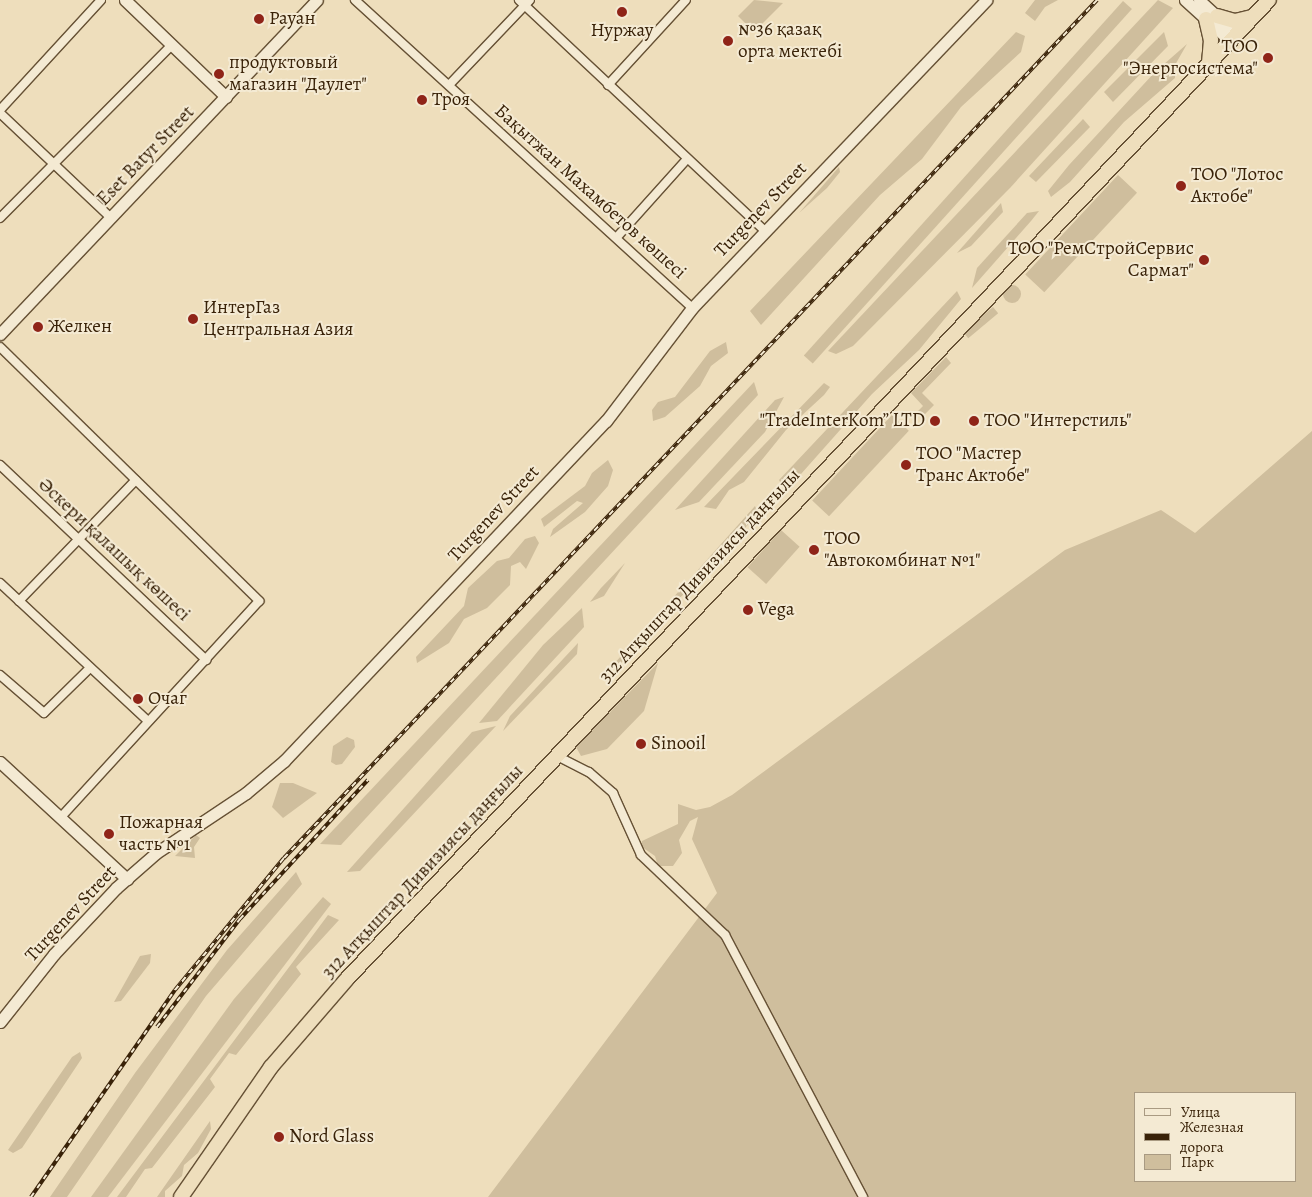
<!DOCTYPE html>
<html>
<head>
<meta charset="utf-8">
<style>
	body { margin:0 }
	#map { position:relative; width:1312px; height:1197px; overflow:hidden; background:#eedebc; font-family:Alegreya,serif }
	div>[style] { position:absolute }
	.green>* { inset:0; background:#cfbe9d; transform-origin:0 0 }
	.round { border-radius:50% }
	.roads { filter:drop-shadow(1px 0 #665135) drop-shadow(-1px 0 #665135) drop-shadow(0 1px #665135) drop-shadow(0 -1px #665135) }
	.street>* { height:8px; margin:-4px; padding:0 4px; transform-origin:4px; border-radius:4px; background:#f4ead3 }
	.secondary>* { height:11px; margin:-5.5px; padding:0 5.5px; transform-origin:5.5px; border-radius:5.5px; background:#f4ead3 }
	.highway>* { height:14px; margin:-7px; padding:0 7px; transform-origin:7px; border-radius:7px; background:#eedebc }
	.rail>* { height:4px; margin-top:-2px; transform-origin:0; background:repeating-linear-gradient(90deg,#f4ead3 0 5.5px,#392208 0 11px); box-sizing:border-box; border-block:1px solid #392208 }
	.dots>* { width:14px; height:14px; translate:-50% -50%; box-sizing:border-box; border:2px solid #f4ead3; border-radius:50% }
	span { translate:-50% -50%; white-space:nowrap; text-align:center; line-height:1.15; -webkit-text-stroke:4px #f4ead3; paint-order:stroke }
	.poi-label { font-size:19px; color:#392208 }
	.left { translate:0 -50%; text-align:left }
	.right { translate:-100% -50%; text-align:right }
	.street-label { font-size:19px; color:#392208 }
	.legend { position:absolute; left:1134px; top:1092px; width:162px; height:90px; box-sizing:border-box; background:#f4ead3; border:1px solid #a99a82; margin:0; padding:6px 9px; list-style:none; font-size:15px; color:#392208 }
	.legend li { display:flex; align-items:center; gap:10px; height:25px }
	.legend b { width:25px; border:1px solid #a99a82 }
</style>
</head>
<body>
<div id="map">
	<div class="green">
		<i style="clip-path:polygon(754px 0,783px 3px,754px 32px,738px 16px)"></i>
		<i style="clip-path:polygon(1035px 0,1058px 0,1045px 7px,1035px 21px,1025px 13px)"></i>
		<i style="clip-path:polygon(1158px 0,1173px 8px,1010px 188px,853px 346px,836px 354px,828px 351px)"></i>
		<i style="left:1123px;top:1px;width:12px;height:477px;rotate:42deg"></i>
		<i style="clip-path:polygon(1016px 32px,1025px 36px,1021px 52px,961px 107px,922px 159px,880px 195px,761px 325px,750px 311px)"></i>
		<i style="clip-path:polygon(1164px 32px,1168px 46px,1113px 102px,1104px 92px)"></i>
		<i style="clip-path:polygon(1187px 44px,1175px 65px,1175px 78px,1124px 122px,1070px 182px,1051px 197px,1048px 191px,1069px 165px,1155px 72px)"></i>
		<i style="clip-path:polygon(1083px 119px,1090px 127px,1036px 182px,1029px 176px)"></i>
		<i style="clip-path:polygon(839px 167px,840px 172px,827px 188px,799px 213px)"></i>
		<i style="left:1118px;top:175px;width:26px;height:136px;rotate:43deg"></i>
		<i style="clip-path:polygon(1001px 203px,1003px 212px,971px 246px,957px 253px)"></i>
		<i style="clip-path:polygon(1039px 211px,1031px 221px,972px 288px,977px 268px,1027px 213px)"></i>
		<i class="round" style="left:1003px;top:285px;width:18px;height:18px"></i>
		<i style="clip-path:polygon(957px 291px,961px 299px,919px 350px,872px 394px,793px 483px,783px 487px,779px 480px)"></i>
		<i style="left:993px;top:307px;width:8px;height:39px;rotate:50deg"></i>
		<i style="clip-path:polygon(726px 342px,728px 353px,711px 366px,700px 386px,665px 417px,653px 421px,652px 410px,658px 402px,675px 397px,710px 351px)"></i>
		<i style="clip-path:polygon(946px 357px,951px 363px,922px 393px,934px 405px,921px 418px,916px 413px,923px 406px,911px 393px)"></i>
		<i style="clip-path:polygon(754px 382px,758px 395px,341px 845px,320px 844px)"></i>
		<i style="clip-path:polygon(824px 383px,830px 387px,824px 395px,786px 430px,744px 482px,729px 490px,716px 509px,704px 507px)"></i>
		<i style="clip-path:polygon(784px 397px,765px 432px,699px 502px,675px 510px,775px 400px)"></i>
		<i style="left:892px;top:415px;width:23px;height:117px;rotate:43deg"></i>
		<i style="clip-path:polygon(evenodd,1312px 431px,1312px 1197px,488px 1197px,717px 893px,692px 839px,698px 817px,690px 821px,679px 840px,682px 853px,673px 866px,658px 866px,655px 856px,642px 847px,642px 841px,678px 824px,678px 804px,696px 810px,710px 807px,732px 795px,1065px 550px,1161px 510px,1195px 533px,1312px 431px,1136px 1093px,1296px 1093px,1296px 1181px,1136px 1181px,1136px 1093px)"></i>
		<i style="clip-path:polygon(608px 460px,613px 470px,608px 486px,585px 512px,550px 537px,553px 529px,583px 503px,577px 501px,544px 527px,541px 519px,585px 486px,592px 473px)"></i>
		<i style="clip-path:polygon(755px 506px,758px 513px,701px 579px,675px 602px,621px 663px,613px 665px)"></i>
		<i style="left:781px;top:530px;width:25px;height:50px;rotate:42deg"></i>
		<i style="clip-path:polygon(535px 536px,539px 543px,526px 569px,520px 562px,511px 566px,510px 585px,487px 608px,464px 619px,449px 643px,417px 663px,416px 657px,464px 606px,468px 588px,497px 561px,509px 558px,525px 539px)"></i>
		<i style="clip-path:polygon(625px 563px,604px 596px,590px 602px,601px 588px)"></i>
		<i style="clip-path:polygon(582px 608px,584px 627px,497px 721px,479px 723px,543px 645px)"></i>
		<i style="clip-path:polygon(578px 643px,577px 654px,503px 731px,510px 716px)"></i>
		<i style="clip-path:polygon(658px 663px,644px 711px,607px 749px,581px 756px,576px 747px)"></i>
		<i style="clip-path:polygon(496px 726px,360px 871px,347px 872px,472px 732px)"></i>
		<i style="clip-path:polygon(347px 737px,354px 740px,355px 747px,342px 764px,336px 765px,331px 762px,333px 746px)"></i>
		<i style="clip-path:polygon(280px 783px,293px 783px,317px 793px,283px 818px,272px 807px)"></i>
		<i style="clip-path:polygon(196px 835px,200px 838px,194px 847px,195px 858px,175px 856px)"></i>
		<i style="clip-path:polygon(296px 872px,302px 884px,206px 996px,67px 1197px,50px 1197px,135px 1073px,227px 950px)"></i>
		<i style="clip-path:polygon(323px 897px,331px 904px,108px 1197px,91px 1197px,234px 999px)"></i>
		<i style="clip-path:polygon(328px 915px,339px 920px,296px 967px,301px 974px,236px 1055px,229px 1053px,210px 1079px,215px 1087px,152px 1168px,145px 1169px,126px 1197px,117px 1197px)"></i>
		<i style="clip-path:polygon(151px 954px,150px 963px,121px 1001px,114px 1002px,140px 956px)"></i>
		<i style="clip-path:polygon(80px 1052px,82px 1058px,22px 1148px,13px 1153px,8px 1150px,72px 1057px)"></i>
		<i style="clip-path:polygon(210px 1121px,211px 1129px,198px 1153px,184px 1165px,182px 1176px,165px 1191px,165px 1197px,157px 1197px)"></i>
	</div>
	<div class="roads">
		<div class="street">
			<i style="left:355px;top:0;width:457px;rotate:42.4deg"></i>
			<i style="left:519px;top:0;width:337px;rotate:43.2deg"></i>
			<i style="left:449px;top:85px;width:117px;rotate:-46.4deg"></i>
			<i style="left:608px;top:85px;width:115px;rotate:-47.5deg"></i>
			<i style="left:0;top:110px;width:149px;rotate:-47.4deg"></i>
			<i style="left:0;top:113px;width:153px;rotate:43.4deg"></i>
			<i style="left:0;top:218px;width:244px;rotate:-45.2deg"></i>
			<i style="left:617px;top:237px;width:105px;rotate:-48.1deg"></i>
			<i style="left:0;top:347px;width:363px;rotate:44.4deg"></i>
			<i style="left:259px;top:601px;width:293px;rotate:132.5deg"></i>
			<i style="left:0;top:465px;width:284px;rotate:43.4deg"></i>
			<i style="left:0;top:583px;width:201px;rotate:43deg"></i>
			<i style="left:19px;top:601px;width:168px;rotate:-46deg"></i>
			<i style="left:0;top:675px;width:58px;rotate:40.8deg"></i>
			<i style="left:44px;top:713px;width:64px;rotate:-44.4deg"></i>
			<i style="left:557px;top:756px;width:36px;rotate:27deg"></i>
			<i style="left:589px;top:772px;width:32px;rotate:41deg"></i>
			<i style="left:613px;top:793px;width:68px;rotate:65.7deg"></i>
			<i style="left:641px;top:855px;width:116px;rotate:43.6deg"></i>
			<i style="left:725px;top:935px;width:296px;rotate:62.2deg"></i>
		</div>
		<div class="secondary">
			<i style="left:125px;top:0;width:140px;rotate:43.8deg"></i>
			<i style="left:1185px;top:0;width:61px;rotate:42.3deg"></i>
			<i style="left:1199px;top:0;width:50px;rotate:42.6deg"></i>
			<i style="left:0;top:334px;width:460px;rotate:-46.5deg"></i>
			<i style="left:0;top:762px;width:173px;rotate:42.7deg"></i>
			<i style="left:0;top:1022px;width:87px;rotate:-51.5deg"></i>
			<i style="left:54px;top:954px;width:91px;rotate:-46.8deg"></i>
			<i style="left:116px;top:888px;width:53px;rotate:-41.2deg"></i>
			<i style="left:156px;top:853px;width:108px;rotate:-33.7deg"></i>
			<i style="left:246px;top:793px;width:50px;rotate:-40.1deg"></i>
			<i style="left:284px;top:761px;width:468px;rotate:-46.6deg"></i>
			<i style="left:606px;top:421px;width:142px;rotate:-52.7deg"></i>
			<i style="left:692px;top:308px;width:426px;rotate:-46.3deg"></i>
		</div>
		<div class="highway">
			<i style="left:1217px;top:16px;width:19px;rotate:16deg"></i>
			<i style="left:1235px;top:21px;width:17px;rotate:-13deg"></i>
			<i style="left:1206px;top:19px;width:22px;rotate:77deg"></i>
			<i style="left:1211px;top:40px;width:24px;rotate:95deg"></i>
			<i style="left:181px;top:1197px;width:158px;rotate:-55.3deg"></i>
			<i style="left:271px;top:1067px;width:115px;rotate:-49.2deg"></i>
			<i style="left:346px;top:980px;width:1346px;rotate:-46.72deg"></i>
		</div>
	</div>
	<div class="rail">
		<i style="left:157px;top:1027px;width:136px;rotate:-52.5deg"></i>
		<i style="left:240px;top:919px;width:189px;rotate:-47.4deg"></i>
		<i style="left:31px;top:1197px;width:252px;rotate:-55.2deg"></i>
		<i style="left:175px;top:990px;width:171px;rotate:-50.5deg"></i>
		<i style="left:284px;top:858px;width:1182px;rotate:-46.54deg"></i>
	</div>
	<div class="dots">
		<i style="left:622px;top:12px;background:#8f2418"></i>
		<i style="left:259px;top:19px;background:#8f2418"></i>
		<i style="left:728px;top:41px;background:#8f2418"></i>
		<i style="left:1268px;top:58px;background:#8f2418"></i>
		<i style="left:219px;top:74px;background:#8f2418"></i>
		<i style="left:422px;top:100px;background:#8f2418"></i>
		<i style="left:1181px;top:186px;background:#8f2418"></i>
		<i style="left:1204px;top:260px;background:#8f2418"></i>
		<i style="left:193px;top:319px;background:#8f2418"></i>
		<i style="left:38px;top:327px;background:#8f2418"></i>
		<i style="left:935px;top:421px;background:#8f2418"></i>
		<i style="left:974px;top:421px;background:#8f2418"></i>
		<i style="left:906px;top:465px;background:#8f2418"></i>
		<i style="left:814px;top:550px;background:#8f2418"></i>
		<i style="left:748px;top:610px;background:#8f2418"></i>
		<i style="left:138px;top:699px;background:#8f2418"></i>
		<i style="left:641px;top:744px;background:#8f2418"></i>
		<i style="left:109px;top:834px;background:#8f2418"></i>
		<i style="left:279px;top:1137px;background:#8f2418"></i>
	</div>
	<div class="poi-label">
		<span class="left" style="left:269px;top:19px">Рауан</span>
		<span class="left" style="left:738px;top:41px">№36 қазақ<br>орта мектебі</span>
		<span style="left:622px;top:31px">Нуржау</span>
		<span class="right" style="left:1258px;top:58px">ТОО<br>"Энергосистема"</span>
		<span class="left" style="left:229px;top:74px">продуктовый<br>магазин "Даулет"</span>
		<span class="left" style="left:432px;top:100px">Троя</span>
		<span class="left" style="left:1191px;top:186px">ТОО "Лотос<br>Актобе"</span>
		<span class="right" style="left:1194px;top:260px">ТОО "РемСтройСервис<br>Сармат"</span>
		<span class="left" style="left:203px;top:319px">ИнтерГаз<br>Центральная Азия</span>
		<span class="left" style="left:48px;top:327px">Желкен</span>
		<span class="right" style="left:925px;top:421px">"TradeInterKom” LTD</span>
		<span class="left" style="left:984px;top:421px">ТОО "Интерстиль"</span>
		<span class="left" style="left:916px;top:465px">ТОО "Мастер<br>Транс Актобе"</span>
		<span class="left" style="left:824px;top:550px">ТОО<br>"Автокомбинат №1"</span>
		<span class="left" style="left:758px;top:610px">Vega</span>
		<span class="left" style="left:148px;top:699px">Очаг</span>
		<span class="left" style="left:651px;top:744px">Sinooil</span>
		<span class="left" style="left:119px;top:834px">Пожарная<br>часть №1</span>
		<span class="left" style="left:289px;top:1137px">Nord Glass</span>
	</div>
	<div class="street-label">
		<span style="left:146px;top:156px;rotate:-46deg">Eset Batyr Street</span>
		<span style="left:590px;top:192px;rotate:42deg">Бақытжан Махамбетов көшесі</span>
		<span style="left:761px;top:210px;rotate:-46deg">Turgenev Street</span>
		<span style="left:494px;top:514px;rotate:-47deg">Turgenev Street</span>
		<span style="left:114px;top:550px;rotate:43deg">Әскери қалашық көшесі</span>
		<span style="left:700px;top:576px;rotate:-47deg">312 Атқыштар Дивизиясы даңғылы</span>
		<span style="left:423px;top:872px;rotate:-47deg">312 Атқыштар Дивизиясы даңғылы</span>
		<span style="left:71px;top:914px;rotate:-47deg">Turgenev Street</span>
	</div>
	<ul class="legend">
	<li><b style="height:6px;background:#f4ead3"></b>Улица</li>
	<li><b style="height:6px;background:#392208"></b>Железная дорога</li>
	<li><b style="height:14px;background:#cfbe9d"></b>Парк</li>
	</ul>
</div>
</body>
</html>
